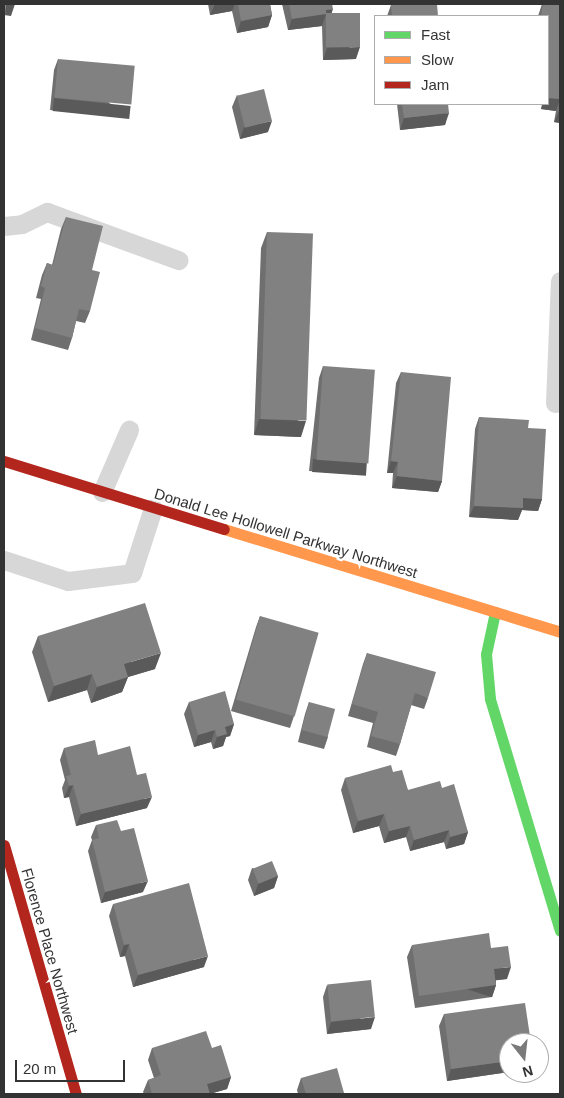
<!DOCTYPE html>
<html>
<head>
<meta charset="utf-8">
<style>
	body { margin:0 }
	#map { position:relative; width:564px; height:1098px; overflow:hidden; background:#fff; font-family:Arial,sans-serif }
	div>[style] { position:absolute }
	.lane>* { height:19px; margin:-9.5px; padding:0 9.5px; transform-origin:9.5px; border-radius:9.5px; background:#d7d7d7 }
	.fast>* { height:11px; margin:-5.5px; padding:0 5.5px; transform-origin:5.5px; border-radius:5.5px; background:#63d668 }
	.slow>* { height:11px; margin:-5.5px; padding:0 5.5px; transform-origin:5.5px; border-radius:5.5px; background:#ff974d }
	.jam>* { height:11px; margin:-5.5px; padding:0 5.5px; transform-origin:5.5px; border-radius:5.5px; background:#b3261e }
	.wall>* { inset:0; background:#6f6f6f }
	.shaded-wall>* { inset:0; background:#5a5a5a; transform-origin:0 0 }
	.building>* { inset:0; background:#818181; transform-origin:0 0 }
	span { translate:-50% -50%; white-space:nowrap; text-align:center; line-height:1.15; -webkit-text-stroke:5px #fff; paint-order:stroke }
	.street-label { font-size:15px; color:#333 }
	.frame { position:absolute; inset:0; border:5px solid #333; pointer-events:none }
	.legend { position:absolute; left:374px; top:15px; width:175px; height:90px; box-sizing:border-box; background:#fff; border:1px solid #adadad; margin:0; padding:6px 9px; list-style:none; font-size:15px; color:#333 }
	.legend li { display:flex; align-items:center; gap:10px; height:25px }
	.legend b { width:25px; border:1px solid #adadad }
	.north { position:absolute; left:499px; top:1033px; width:50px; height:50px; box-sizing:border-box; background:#fff; border:1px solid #adadad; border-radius:50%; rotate:164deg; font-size:14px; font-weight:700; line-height:20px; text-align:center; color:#333 }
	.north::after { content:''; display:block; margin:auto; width:18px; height:22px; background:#7a7a7a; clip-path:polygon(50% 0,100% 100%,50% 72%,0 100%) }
	.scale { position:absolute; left:15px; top:1060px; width:110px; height:22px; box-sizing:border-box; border:2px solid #333; border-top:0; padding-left:6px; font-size:15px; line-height:18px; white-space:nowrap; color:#333; -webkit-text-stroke:4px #fff; paint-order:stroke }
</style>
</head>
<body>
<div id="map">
	<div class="lane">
		<i style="left:4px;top:226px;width:18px;rotate:-6deg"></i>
		<i style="left:22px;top:224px;width:28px;rotate:-26deg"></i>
		<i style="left:47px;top:212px;width:140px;rotate:20.1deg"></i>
		<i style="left:555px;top:403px;width:122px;rotate:-87.7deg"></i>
		<i style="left:102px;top:492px;width:68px;rotate:-66.5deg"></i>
		<i style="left:4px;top:560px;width:67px;rotate:18.2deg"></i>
		<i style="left:68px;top:581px;width:64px;rotate:-7.1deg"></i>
		<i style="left:132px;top:573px;width:68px;rotate:-72.1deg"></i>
	</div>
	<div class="fast">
		<i style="left:495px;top:612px;width:43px;rotate:102.1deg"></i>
		<i style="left:486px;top:654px;width:45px;rotate:84.9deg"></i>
		<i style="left:490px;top:699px;width:242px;rotate:73.2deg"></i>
	</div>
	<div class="slow">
		<i style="left:224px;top:529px;width:351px;rotate:17deg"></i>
	</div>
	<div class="jam">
		<i style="left:4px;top:461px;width:230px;rotate:17.2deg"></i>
		<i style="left:4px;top:845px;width:259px;rotate:73.9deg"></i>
	</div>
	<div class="wall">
		<i style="clip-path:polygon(208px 4px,270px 4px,272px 15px,268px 27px,237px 33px,232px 11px,210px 15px)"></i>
		<i style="clip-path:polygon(282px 4px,332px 4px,331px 14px,356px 59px,323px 60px,322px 26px,288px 30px)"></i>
		<i style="clip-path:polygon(542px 4px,560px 4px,560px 123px,554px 122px,556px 111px,541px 109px,542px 104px,548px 104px,548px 16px,538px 16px)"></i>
		<i style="clip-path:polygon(391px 5px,438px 16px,387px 16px)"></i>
		<i style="clip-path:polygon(58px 59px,127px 118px,50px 110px,54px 70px)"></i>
		<i style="clip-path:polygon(237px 95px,268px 132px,240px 139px,232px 107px)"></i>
		<i style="clip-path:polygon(397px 104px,448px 104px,445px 125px,400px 130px)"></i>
		<i style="clip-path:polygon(66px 217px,92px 270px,90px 311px,85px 323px,76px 321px,72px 338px,68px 350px,31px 340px,41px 299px,36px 298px,42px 275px,47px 263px,52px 265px,61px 229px)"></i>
		<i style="clip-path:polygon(267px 232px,301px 437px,254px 435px,261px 248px)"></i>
		<i style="clip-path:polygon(323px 366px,363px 475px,309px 471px,319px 378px)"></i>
		<i style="clip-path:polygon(401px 372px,442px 481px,438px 492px,392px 488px,393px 473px,387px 473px,396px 383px)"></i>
		<i style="clip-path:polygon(479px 417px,528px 428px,542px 499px,538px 511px,522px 510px,518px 520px,469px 517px,475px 429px)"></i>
		<i style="clip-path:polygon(260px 616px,294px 716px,290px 728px,231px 711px,256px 627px)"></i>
		<i style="clip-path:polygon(38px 636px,155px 669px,128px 677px,122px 692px,91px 703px,87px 690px,48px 702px,32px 652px)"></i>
		<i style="clip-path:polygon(367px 653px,428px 698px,424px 709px,411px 705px,400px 744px,396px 756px,367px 747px,373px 723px,348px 716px,363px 664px)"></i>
		<i style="clip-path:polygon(189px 702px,234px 724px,230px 736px,226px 737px,223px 746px,213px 749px,211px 742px,194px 747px,184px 714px)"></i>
		<i style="clip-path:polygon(309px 702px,328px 737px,324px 749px,298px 742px,305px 714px)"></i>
		<i style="clip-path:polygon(64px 748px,98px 755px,137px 775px,147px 808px,76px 826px,69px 797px,64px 798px,62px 788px,65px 780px,60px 760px)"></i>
		<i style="clip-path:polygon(393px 772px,408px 790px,442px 788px,468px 832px,464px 844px,446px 849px,444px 842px,410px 851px,406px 837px,384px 843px,379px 826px,353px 833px,341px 790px,345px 778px)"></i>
		<i style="clip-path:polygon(96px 825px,121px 831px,143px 892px,101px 903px,88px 851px,92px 840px,91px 837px)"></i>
		<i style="clip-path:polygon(252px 868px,278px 876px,274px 888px,254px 896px,248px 880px)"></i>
		<i style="clip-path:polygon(113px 904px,204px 967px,133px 987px,125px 956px,120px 957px,109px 916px)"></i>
		<i style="clip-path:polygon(412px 945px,491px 948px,507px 979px,496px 980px,496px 985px,492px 997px,415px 1008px,407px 957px)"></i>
		<i style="clip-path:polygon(327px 985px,371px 1029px,327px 1034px,323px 997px)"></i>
		<i style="clip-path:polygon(444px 1014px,509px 1043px,509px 1072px,447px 1081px,439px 1026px)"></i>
		<i style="clip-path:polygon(152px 1048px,212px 1048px,231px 1077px,227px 1089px,210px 1094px,144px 1094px,143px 1092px,148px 1080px,154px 1078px,148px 1060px)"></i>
		<i style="clip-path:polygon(301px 1078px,338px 1094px,298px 1094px,297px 1090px)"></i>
	</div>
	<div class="shaded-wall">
		<i style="clip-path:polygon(6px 4px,15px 4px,11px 16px,4px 15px)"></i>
		<i style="clip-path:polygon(215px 4px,235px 4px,232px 11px,210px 15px)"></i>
		<i style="clip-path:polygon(333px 9px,329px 21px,326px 14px,322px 26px,288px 30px,292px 19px,326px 10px)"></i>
		<i style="clip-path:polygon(272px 15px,268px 27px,237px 33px,241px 21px)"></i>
		<i style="clip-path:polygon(360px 47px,356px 59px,323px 60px,327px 48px)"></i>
		<i style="left:54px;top:98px;width:77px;height:13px;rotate:6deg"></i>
		<i style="clip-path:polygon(548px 98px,560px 99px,556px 111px,541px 109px,543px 104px,548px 104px)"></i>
		<i style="clip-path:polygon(559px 111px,560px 111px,560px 123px,554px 122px)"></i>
		<i style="clip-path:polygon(449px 113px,445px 125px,400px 130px,404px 118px)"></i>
		<i style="clip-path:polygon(272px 121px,268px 132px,240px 139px,244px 127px)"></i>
		<i style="clip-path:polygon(259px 419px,306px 421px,301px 437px,254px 435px)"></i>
		<i style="left:313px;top:459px;width:54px;height:13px;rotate:4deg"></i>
		<i style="clip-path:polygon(391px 461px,398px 462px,393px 473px,387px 473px)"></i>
		<i style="clip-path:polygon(397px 476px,442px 481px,438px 492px,392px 488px)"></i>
		<i style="clip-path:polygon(523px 498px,542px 499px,538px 511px,522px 510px,518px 520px,469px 517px,474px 506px)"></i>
		<i style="clip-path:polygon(161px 653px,155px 669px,128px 677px,122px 692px,91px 703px,97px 687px,124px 664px)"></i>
		<i style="clip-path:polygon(92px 674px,87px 690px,48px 702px,54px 686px)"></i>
		<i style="clip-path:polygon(234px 724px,230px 736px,226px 737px,223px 746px,213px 749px,217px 737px,225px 727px)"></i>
		<i style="clip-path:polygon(215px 730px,211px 742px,194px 747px,198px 735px)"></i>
		<i style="clip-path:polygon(73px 785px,69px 797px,64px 798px,69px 786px)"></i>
		<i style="clip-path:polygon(152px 797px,147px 808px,76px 826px,81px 814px)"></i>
		<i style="clip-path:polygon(384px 814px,379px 826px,353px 833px,358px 821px)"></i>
		<i style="clip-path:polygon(410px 826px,406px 837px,384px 843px,389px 831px)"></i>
		<i style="clip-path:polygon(449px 830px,444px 842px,410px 851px,414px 840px)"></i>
		<i style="clip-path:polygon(468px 832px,464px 844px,446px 849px,450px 837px)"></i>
		<i style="clip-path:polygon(278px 876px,274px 888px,254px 896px,258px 884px)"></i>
		<i style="clip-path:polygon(148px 881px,143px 892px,101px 903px,105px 892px)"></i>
		<i style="clip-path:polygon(129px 944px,125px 956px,120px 957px,124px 945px)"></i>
		<i style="clip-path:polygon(208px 956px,204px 967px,133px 987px,138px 975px)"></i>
		<i style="clip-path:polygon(511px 967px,507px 979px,490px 981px,494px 969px)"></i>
		<i style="left:496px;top:985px;width:13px;height:78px;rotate:108deg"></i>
		<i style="clip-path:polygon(375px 1017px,371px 1029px,327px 1034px,331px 1022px)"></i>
		<i style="clip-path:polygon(509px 1061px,509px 1072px,447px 1081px,451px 1069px)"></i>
		<i style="clip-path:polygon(231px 1077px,227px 1089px,209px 1094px,207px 1084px)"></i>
	</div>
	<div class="building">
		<i style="clip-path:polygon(4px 4px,6px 4px,5px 17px,4px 17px)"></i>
		<i style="clip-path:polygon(238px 4px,270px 4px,272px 15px,241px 21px)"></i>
		<i style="clip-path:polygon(289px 4px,332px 4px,333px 9px,326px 10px,326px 14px,292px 19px)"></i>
		<i style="clip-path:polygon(402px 4px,437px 4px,438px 16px,392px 16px,391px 5px)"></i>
		<i style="clip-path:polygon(543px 4px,560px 4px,560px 111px,559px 111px,560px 99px,548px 98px,548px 16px,541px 16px)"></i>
		<i style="left:360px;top:13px;width:34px;height:34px;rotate:90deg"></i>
		<i style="left:58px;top:59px;width:77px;height:39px;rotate:5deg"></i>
		<i style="left:264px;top:89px;width:33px;height:28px;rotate:76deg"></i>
		<i style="clip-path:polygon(402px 104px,448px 104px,449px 113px,404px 118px)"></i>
		<i style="clip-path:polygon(66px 217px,103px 226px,92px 270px,100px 272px,90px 311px,79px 309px,72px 338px,35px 328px,45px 288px,41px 286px,47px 263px,53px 265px)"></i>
		<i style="left:267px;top:232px;width:46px;height:187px;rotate:2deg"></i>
		<i style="left:323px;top:366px;width:52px;height:94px;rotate:4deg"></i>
		<i style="clip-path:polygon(401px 372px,451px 377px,442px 481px,397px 476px,398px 462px,391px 461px)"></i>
		<i style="clip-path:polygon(479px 417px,529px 420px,528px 428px,546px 429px,542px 499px,523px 498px,523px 508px,474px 506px)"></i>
		<i style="clip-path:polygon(145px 603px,161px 653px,124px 664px,128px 677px,97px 687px,92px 674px,54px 686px,38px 636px)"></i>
		<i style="left:260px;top:616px;width:61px;height:87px;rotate:16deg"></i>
		<i style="clip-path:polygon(367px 653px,436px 672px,428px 698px,415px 693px,400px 744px,371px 736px,378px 712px,352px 704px)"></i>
		<i style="clip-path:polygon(225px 691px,234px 724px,225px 727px,227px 734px,217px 737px,215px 730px,198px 735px,189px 702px)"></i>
		<i style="left:309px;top:702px;width:27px;height:29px;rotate:15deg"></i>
		<i style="clip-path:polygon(95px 740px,98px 755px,130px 746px,137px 775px,146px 773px,152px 797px,81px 814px,73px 785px,69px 786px,66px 776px,71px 775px,64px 748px)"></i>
		<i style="clip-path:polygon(391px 765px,393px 772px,402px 770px,408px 790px,440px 781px,442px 788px,454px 784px,468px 832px,450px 837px,449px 830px,414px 840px,410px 826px,389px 831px,384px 814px,358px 821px,345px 778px)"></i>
		<i style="clip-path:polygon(117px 820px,121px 831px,134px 828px,148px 881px,105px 892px,92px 840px,99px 838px,96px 825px)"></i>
		<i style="left:272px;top:861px;width:16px;height:21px;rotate:68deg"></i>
		<i style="clip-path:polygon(189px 883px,208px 956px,138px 975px,129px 944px,124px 945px,113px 904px)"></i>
		<i style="clip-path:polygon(489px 933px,491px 948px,508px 946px,511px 967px,494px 969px,496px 985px,419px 996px,412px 945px)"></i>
		<i style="left:371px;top:980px;width:37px;height:44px;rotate:84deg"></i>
		<i style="clip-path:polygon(525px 1003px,531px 1043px,509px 1043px,509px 1061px,451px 1069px,444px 1014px)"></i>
		<i style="clip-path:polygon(206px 1031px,212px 1048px,221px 1045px,231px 1077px,207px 1084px,210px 1094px,152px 1094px,148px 1080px,161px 1075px,152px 1048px)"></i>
		<i style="clip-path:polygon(337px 1068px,344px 1093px,338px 1094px,306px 1094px,301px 1078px)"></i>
	</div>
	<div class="street-label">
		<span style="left:286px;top:533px;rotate:17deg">Donald Lee Hollowell Parkway Northwest</span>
		<span style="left:50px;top:951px;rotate:74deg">Florence Place Northwest</span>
	</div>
	<div class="frame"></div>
	<ul class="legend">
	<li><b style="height:6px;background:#63d668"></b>Fast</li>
	<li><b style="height:6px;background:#ff974d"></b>Slow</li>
	<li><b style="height:6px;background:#b3261e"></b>Jam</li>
	</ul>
	<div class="north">N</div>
	<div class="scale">20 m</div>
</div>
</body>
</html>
